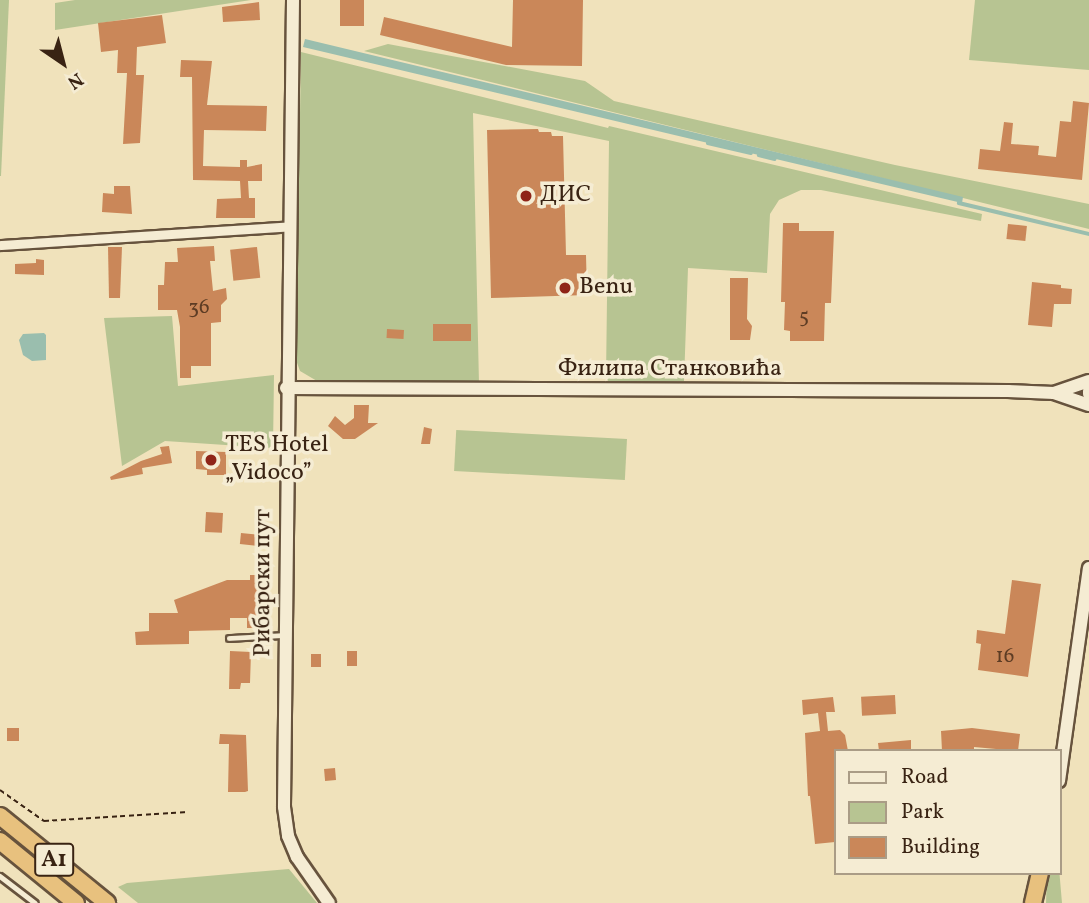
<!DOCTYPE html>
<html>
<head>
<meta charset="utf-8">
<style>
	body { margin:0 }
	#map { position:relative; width:1089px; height:903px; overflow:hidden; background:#f0e2bb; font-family:Vollkorn,serif }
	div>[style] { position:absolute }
	.green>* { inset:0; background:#b7c492; transform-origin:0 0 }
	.water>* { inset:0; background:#9abeae }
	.stream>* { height:3.5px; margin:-1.75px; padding:0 1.75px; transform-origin:1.75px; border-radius:1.75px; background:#9abeae }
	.building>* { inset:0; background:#ca8759; transform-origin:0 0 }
	.path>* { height:2px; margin-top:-1px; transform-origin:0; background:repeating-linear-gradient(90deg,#392313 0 5px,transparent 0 8.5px) }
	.roads { filter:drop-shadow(2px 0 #67533d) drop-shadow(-2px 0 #67533d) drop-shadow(0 2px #67533d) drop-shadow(0 -2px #67533d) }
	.service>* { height:4.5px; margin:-2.25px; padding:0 2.25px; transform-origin:2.25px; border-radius:2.25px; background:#f5ecd3 }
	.minor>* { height:9px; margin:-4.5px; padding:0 4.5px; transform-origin:4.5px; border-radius:4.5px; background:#f5ecd3 }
	.secondary>* { height:12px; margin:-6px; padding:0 6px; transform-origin:6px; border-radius:6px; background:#f5ecd3 }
	.motorway>* { height:16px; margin:-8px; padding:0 8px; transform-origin:8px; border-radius:8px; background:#e8c17e }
	.dots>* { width:19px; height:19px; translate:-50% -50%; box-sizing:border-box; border:4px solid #f5ecd3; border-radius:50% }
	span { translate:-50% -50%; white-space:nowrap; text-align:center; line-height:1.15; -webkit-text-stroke:7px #f5ecd3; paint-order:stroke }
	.number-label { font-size:21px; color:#5d3c24 }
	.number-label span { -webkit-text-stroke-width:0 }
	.shield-label span { padding:2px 5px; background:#f5ecd3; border:2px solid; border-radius:5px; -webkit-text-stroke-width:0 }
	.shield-label { font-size:23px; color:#392313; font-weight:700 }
	.poi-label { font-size:24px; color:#392313 }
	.left { translate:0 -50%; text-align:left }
	.street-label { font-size:24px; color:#392313 }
	.legend { position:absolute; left:834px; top:749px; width:228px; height:126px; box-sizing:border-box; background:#f5ecd3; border:2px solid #aa9c86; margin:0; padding:9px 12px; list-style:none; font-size:21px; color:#392313 }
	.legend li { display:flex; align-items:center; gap:14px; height:35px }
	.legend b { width:35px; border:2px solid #aa9c86 }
	.north { position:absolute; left:28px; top:28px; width:70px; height:70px; -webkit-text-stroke:5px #f5ecd3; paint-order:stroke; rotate:145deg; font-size:19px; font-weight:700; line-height:28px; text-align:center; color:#392313 }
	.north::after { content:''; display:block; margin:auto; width:24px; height:32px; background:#392313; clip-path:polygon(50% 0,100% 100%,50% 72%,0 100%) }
</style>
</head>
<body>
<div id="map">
	<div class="green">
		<i style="clip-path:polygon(0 0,9px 0,1px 176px,0 176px)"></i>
		<i style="clip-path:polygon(75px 0,251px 0,55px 30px,55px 3px)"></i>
		<i style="clip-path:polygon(975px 0,1089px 0,1089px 70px,969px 60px)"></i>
		<i style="clip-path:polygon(388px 44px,585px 81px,614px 101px,895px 165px,1089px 204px,1089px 229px,364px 51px)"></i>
		<i style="clip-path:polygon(301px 52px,608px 128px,609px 126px,982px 214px,981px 221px,821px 190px,801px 190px,779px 200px,770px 214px,767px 273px,688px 268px,684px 381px,609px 382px,606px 378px,609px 141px,473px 113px,479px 384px,317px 381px,300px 371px,296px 360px)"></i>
		<i style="clip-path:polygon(172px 316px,178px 386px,274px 375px,273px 448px,165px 441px,122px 466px,104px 318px)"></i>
		<i style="left:627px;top:439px;width:41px;height:171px;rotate:93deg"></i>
		<i style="clip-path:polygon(1059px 868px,1062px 903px,1046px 903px,1047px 873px,1059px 873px)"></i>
		<i style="clip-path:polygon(289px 869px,317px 903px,138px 903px,118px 887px,127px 883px)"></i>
	</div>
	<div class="water">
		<i style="clip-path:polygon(305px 39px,963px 197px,962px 203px,303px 47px)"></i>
		<i style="clip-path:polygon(44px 333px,46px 335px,46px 360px,32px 361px,23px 355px,19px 340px,23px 334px)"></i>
	</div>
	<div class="stream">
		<i style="left:708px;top:143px;width:44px;rotate:13.1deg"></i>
		<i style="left:759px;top:155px;width:16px;rotate:14deg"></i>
		<i style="left:959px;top:203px;width:134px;rotate:13.4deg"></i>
	</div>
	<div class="building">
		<i style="left:340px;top:0;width:24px;height:26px"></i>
		<i style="clip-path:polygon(513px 0,583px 0,582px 66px,506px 65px,380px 35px,384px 17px,512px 47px)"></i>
		<i style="clip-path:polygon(259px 2px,260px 20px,223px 22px,222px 7px)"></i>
		<i style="clip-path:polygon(162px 15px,166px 43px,137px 47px,136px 75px,144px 75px,140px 143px,123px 144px,127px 73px,117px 73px,118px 50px,101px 52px,98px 23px)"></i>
		<i style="clip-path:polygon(181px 60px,212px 61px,207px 105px,267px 106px,266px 131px,204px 130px,203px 166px,240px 167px,240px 160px,247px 160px,247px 167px,262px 164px,262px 181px,248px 181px,249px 198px,255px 198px,255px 218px,216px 218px,217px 199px,241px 198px,240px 181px,193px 180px,192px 77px,180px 77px)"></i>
		<i style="clip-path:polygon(1073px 101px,1089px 103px,1082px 180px,978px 169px,980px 149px,1000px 151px,1004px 122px,1013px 123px,1011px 144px,1039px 146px,1038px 155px,1056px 157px,1060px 121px,1071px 122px)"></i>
		<i style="clip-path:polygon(538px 129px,539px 132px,551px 132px,552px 136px,563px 136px,566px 255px,586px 255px,587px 295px,491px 298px,487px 130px)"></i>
		<i style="clip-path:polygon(114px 186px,130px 186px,132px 214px,102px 212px,103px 193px,114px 194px)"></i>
		<i style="clip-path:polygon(783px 223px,799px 223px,799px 231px,834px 231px,831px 303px,825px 303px,824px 341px,790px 341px,790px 331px,784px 330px,785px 302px,781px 302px)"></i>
		<i style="left:1008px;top:224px;width:19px;height:15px;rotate:6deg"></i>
		<i style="clip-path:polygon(214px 246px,215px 261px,210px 261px,213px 291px,226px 288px,227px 299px,221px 305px,221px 322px,211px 323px,211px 366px,191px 366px,191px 378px,180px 378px,180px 327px,177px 310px,158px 310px,158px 285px,164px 285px,165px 262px,178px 262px,177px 248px)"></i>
		<i style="clip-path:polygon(108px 247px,122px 247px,120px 298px,109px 298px)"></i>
		<i style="left:257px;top:247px;width:31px;height:27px;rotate:84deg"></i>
		<i style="clip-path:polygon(36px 259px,44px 260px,44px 275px,15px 274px,15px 264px,36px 263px)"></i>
		<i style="clip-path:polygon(730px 278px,748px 278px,747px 319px,752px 326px,750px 340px,730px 340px)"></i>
		<i style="clip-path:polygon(1032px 282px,1061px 285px,1061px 288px,1072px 289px,1071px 304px,1054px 304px,1052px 327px,1028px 325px)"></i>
		<i style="left:433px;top:324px;width:38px;height:17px"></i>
		<i style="left:387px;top:329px;width:17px;height:9px;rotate:3deg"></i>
		<i style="clip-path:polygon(354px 405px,369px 405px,368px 423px,378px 423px,355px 439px,343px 439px,328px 426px,335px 416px,345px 425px,354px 418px)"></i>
		<i style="clip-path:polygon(424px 427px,432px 429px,430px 444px,421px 444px)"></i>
		<i style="clip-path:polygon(169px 446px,172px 463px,142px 468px,143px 474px,111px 480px,110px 477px,141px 461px,162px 454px,160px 447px)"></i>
		<i style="clip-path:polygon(196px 451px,226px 452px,226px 475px,207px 475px,207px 470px,196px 469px)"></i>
		<i style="left:206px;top:512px;width:17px;height:20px;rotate:3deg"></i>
		<i style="left:241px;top:533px;width:19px;height:11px;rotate:6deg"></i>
		<i style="clip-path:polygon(250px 575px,268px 575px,270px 628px,247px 628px,247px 618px,230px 618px,230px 630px,189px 631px,189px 644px,136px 645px,135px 632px,149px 631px,149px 613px,178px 613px,174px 600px,227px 580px,250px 580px)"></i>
		<i style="clip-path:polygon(1012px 580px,1041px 584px,1028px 677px,978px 670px,981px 644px,976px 643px,977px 630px,1005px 634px)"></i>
		<i style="clip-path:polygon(230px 651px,251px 652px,250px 683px,241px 683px,240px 689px,229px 689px)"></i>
		<i style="left:347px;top:651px;width:10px;height:15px"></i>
		<i style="left:311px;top:654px;width:10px;height:13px"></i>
		<i style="left:895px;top:695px;width:19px;height:34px;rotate:87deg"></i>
		<i style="clip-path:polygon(833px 697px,835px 712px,826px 712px,828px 731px,840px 730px,845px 735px,848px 751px,835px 751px,835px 842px,815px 844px,810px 796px,808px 796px,805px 733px,820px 731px,818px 713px,803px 715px,802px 700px)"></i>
		<i style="left:7px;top:728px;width:12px;height:13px"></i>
		<i style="clip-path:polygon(972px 728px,1020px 734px,1018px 751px,974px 747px,974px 751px,942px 751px,941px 731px)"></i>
		<i style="clip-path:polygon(220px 734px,246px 735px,248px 791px,245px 792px,228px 792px,229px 744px,219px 744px)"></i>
		<i style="clip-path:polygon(911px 740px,911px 751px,879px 751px,878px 743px)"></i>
		<i style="left:335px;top:768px;width:12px;height:11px;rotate:85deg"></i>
	</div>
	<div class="path">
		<i style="left:0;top:790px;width:54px;rotate:35.2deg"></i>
		<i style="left:44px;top:821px;width:144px;rotate:-3.6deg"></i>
	</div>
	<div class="roads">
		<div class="service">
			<i style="left:229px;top:638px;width:55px;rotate:-3.1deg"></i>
			<i style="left:0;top:876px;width:44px;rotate:37.6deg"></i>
		</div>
		<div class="minor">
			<i style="left:0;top:245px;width:291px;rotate:-3.7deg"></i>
		</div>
		<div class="secondary">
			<i style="left:293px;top:0;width:807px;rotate:90.64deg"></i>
			<i style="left:284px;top:807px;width:29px;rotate:82deg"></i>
			<i style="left:288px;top:836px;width:23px;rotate:67deg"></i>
			<i style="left:297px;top:857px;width:56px;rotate:55.2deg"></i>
			<i style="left:286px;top:388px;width:722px;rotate:0.24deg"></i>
			<i style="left:1008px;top:391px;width:46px;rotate:2.5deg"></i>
			<i style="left:1054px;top:393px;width:37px;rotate:19deg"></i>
			<i style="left:1089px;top:391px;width:3px;rotate:90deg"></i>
			<i style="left:1054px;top:393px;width:37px;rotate:-19deg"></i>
			<i style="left:1059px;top:781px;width:215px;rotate:-82deg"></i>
		</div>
		<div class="motorway">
			<i style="left:0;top:816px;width:138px;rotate:39.1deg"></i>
			<i style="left:0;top:841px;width:98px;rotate:39.2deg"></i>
			<i style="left:1033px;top:903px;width:31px;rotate:-77deg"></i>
		</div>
	</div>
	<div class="dots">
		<i style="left:526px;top:196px;background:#8f2418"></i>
		<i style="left:565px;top:288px;background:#8f2418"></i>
		<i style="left:211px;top:460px;background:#8f2418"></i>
	</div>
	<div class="number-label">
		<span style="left:199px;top:308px">36</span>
		<span style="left:804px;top:317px">5</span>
		<span style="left:1005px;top:657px">16</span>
	</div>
	<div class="shield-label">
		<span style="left:54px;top:860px">A1</span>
	</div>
	<div class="poi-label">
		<span class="left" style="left:540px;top:196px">ДИС</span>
		<span class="left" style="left:579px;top:288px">Benu</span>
		<span class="left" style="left:225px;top:460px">TES Hotel<br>„Vidoco”</span>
	</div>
	<div class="street-label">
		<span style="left:670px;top:370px">Филипа Станковића</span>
		<span style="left:264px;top:583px;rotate:-90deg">Рибарски пут</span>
	</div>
	<ul class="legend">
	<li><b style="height:9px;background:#f5ecd3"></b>Road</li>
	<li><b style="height:19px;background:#b7c492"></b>Park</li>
	<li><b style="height:19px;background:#ca8759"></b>Building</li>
	</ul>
	<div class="north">N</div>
</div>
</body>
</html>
